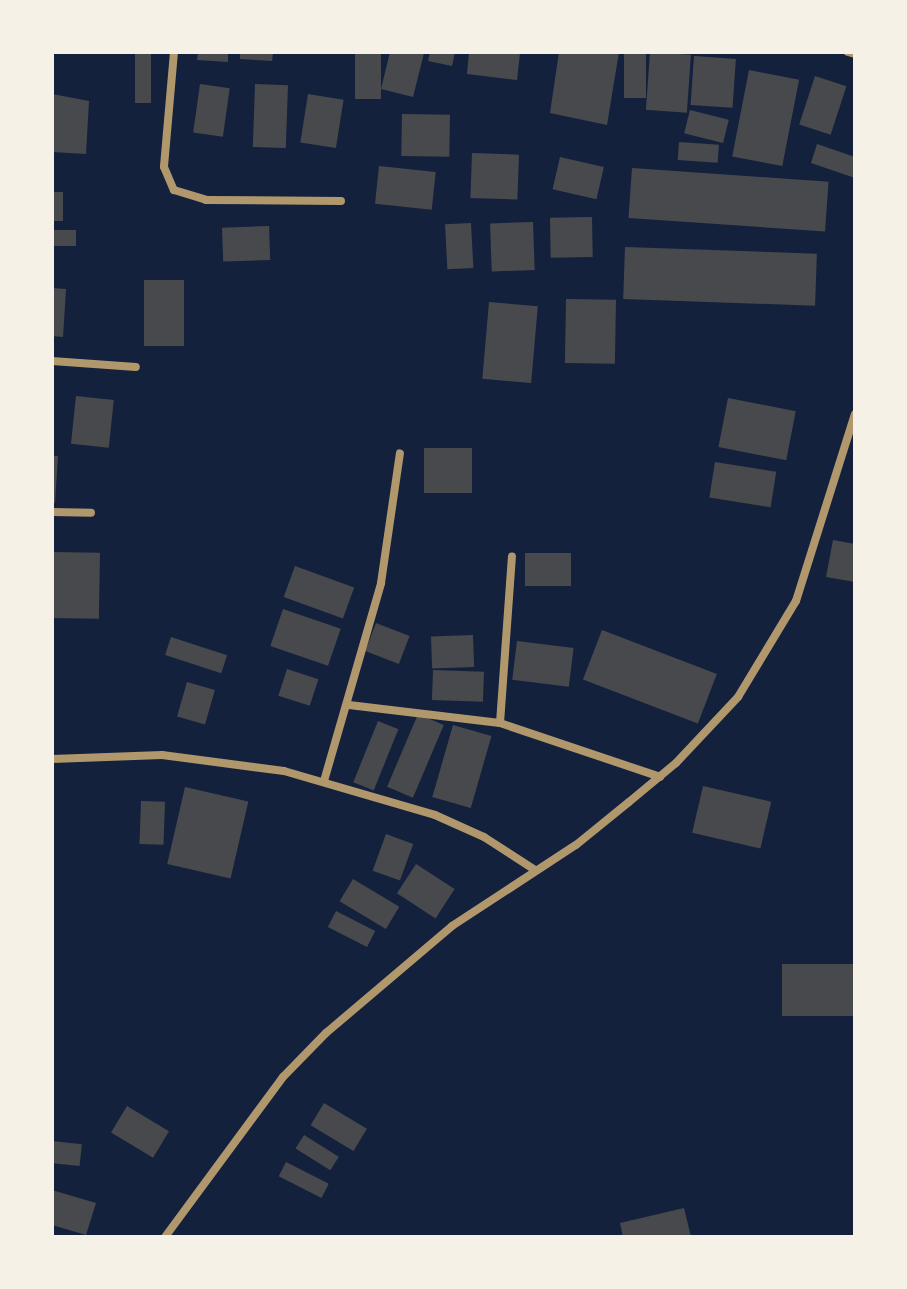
<!DOCTYPE html>
<html>
<head>
<meta charset="utf-8">
<style>
	body { margin:0 }
	#map { position:relative; width:907px; height:1289px; overflow:hidden; background:#14213d; font-family:Montserrat,sans-serif }
	div>[style] { position:absolute }
	.building>* { inset:0; background:#48494c; transform-origin:0 0 }
	.minor>* { height:8px; margin:-4px; padding:0 4px; transform-origin:4px; border-radius:4px; background:#b1986c }
	span { translate:-50% -50%; white-space:nowrap; text-align:center; line-height:1.15; -webkit-text-stroke:8px #f6f1e7; paint-order:stroke }
	.frame { position:absolute; inset:0; border:54px solid #f6f1e7; pointer-events:none }
</style>
</head>
<body>
<div id="map">
	<div class="building">
		<i style="left:135px;top:52px;width:16px;height:51px"></i>
		<i style="clip-path:polygon(198px 52px,228px 52px,228px 62px,197px 60px)"></i>
		<i style="clip-path:polygon(240px 52px,273px 52px,272px 61px,240px 59px)"></i>
		<i style="left:355px;top:52px;width:26px;height:47px"></i>
		<i style="clip-path:polygon(390px 52px,424px 53px,413px 97px,381px 89px)"></i>
		<i style="clip-path:polygon(430px 52px,455px 52px,452px 66px,428px 61px)"></i>
		<i style="clip-path:polygon(469px 52px,520px 53px,517px 80px,467px 74px)"></i>
		<i style="clip-path:polygon(559px 52px,619px 52px,607px 125px,550px 113px)"></i>
		<i style="left:624px;top:52px;width:22px;height:46px"></i>
		<i style="left:650px;top:52px;width:41px;height:58px;rotate:4deg"></i>
		<i style="left:694px;top:56px;width:42px;height:49px;rotate:4deg"></i>
		<i style="left:749px;top:70px;width:51px;height:88px;rotate:11deg"></i>
		<i style="left:815px;top:76px;width:33px;height:51px;rotate:18deg"></i>
		<i style="left:200px;top:84px;width:30px;height:49px;rotate:8deg"></i>
		<i style="left:255px;top:84px;width:33px;height:63px;rotate:2deg"></i>
		<i style="clip-path:polygon(52px 94px,89px 101px,86px 154px,52px 152px)"></i>
		<i style="left:308px;top:94px;width:36px;height:49px;rotate:9deg"></i>
		<i style="left:690px;top:110px;width:40px;height:24px;rotate:14deg"></i>
		<i style="left:402px;top:114px;width:48px;height:42px;rotate:1deg"></i>
		<i style="left:679px;top:142px;width:40px;height:18px;rotate:4deg"></i>
		<i style="clip-path:polygon(817px 144px,855px 157px,855px 178px,811px 163px)"></i>
		<i style="left:472px;top:153px;width:47px;height:45px;rotate:2deg"></i>
		<i style="left:560px;top:157px;width:45px;height:33px;rotate:13deg"></i>
		<i style="left:379px;top:166px;width:57px;height:38px;rotate:6deg"></i>
		<i style="left:632px;top:168px;width:197px;height:50px;rotate:4deg"></i>
		<i style="left:52px;top:192px;width:11px;height:29px"></i>
		<i style="left:592px;top:217px;width:40px;height:42px;rotate:89deg"></i>
		<i style="left:533px;top:222px;width:48px;height:43px;rotate:88deg"></i>
		<i style="left:471px;top:223px;width:45px;height:26px;rotate:87deg"></i>
		<i style="left:269px;top:226px;width:34px;height:47px;rotate:88deg"></i>
		<i style="left:52px;top:230px;width:24px;height:16px"></i>
		<i style="left:625px;top:247px;width:192px;height:52px;rotate:2deg"></i>
		<i style="left:144px;top:280px;width:40px;height:66px"></i>
		<i style="clip-path:polygon(52px 288px,66px 289px,63px 337px,52px 336px)"></i>
		<i style="left:566px;top:299px;width:50px;height:64px;rotate:1deg"></i>
		<i style="left:489px;top:302px;width:49px;height:77px;rotate:5deg"></i>
		<i style="left:76px;top:396px;width:38px;height:48px;rotate:6deg"></i>
		<i style="left:728px;top:398px;width:69px;height:50px;rotate:11deg"></i>
		<i style="left:424px;top:448px;width:48px;height:45px"></i>
		<i style="clip-path:polygon(52px 456px,58px 456px,55px 503px,52px 502px)"></i>
		<i style="left:715px;top:462px;width:62px;height:36px;rotate:9deg"></i>
		<i style="clip-path:polygon(833px 540px,855px 544px,855px 582px,826px 577px)"></i>
		<i style="left:52px;top:552px;width:48px;height:66px;rotate:1deg"></i>
		<i style="left:525px;top:553px;width:46px;height:33px"></i>
		<i style="left:295px;top:566px;width:63px;height:33px;rotate:20deg"></i>
		<i style="left:283px;top:609px;width:61px;height:39px;rotate:19deg"></i>
		<i style="left:376px;top:623px;width:36px;height:30px;rotate:21deg"></i>
		<i style="left:602px;top:630px;width:123px;height:53px;rotate:21deg"></i>
		<i style="left:473px;top:635px;width:32px;height:42px;rotate:88deg"></i>
		<i style="left:171px;top:637px;width:59px;height:19px;rotate:18deg"></i>
		<i style="left:517px;top:641px;width:57px;height:39px;rotate:7deg"></i>
		<i style="left:287px;top:669px;width:33px;height:28px;rotate:18deg"></i>
		<i style="left:433px;top:670px;width:51px;height:30px;rotate:2deg"></i>
		<i style="left:187px;top:682px;width:29px;height:36px;rotate:16deg"></i>
		<i style="left:418px;top:714px;width:28px;height:79px;rotate:23deg"></i>
		<i style="left:378px;top:721px;width:22px;height:66px;rotate:22deg"></i>
		<i style="left:453px;top:725px;width:40px;height:75px;rotate:16deg"></i>
		<i style="left:703px;top:786px;width:70px;height:48px;rotate:13deg"></i>
		<i style="left:185px;top:787px;width:65px;height:79px;rotate:13deg"></i>
		<i style="left:141px;top:801px;width:24px;height:43px;rotate:2deg"></i>
		<i style="left:386px;top:834px;width:29px;height:39px;rotate:20deg"></i>
		<i style="left:416px;top:864px;width:46px;height:35px;rotate:33deg"></i>
		<i style="left:353px;top:879px;width:54px;height:26px;rotate:31deg"></i>
		<i style="left:336px;top:911px;width:44px;height:18px;rotate:27deg"></i>
		<i style="left:855px;top:964px;width:52px;height:73px;rotate:90deg"></i>
		<i style="left:324px;top:1103px;width:50px;height:26px;rotate:31deg"></i>
		<i style="left:127px;top:1106px;width:49px;height:31px;rotate:31deg"></i>
		<i style="left:304px;top:1135px;width:41px;height:16px;rotate:32deg"></i>
		<i style="left:52px;top:1141px;width:30px;height:22px;rotate:6deg"></i>
		<i style="left:286px;top:1162px;width:48px;height:16px;rotate:27deg"></i>
		<i style="clip-path:polygon(52px 1190px,96px 1203px,86px 1235px,52px 1225px)"></i>
		<i style="clip-path:polygon(684px 1208px,691px 1237px,623px 1237px,620px 1223px)"></i>
	</div>
	<div class="minor">
		<i style="left:174px;top:52px;width:115px;rotate:95deg"></i>
		<i style="left:164px;top:167px;width:25px;rotate:67deg"></i>
		<i style="left:174px;top:190px;width:34px;rotate:17deg"></i>
		<i style="left:206px;top:200px;width:135px;rotate:0.4deg"></i>
		<i style="left:848px;top:52px;width:7px;rotate:16deg"></i>
		<i style="left:52px;top:361px;width:84px;rotate:4.1deg"></i>
		<i style="left:52px;top:512px;width:39px;rotate:1deg"></i>
		<i style="left:349px;top:705px;width:152px;rotate:6.8deg"></i>
		<i style="left:500px;top:723px;width:169px;rotate:18.6deg"></i>
		<i style="left:500px;top:723px;width:167px;rotate:-85.9deg"></i>
		<i style="left:52px;top:759px;width:110px;rotate:-2.1deg"></i>
		<i style="left:162px;top:755px;width:123px;rotate:7.5deg"></i>
		<i style="left:284px;top:771px;width:157px;rotate:16.2deg"></i>
		<i style="left:435px;top:815px;width:54px;rotate:24.2deg"></i>
		<i style="left:484px;top:837px;width:61px;rotate:32.9deg"></i>
		<i style="left:324px;top:781px;width:206px;rotate:-73.9deg"></i>
		<i style="left:381px;top:583px;width:131px;rotate:-81.7deg"></i>
		<i style="left:165px;top:1237px;width:199px;rotate:-53.6deg"></i>
		<i style="left:283px;top:1077px;width:62px;rotate:-45.7deg"></i>
		<i style="left:326px;top:1033px;width:165px;rotate:-40.3deg"></i>
		<i style="left:452px;top:926px;width:148px;rotate:-33.2deg"></i>
		<i style="left:576px;top:845px;width:68px;rotate:-39.1deg"></i>
		<i style="left:629px;top:802px;width:61px;rotate:-39.7deg"></i>
		<i style="left:676px;top:763px;width:91px;rotate:-46.8deg"></i>
		<i style="left:738px;top:697px;width:112px;rotate:-58.9deg"></i>
		<i style="left:796px;top:601px;width:196px;rotate:-72.5deg"></i>
	</div>
	<div class="frame"></div>
</div>
</body>
</html>
